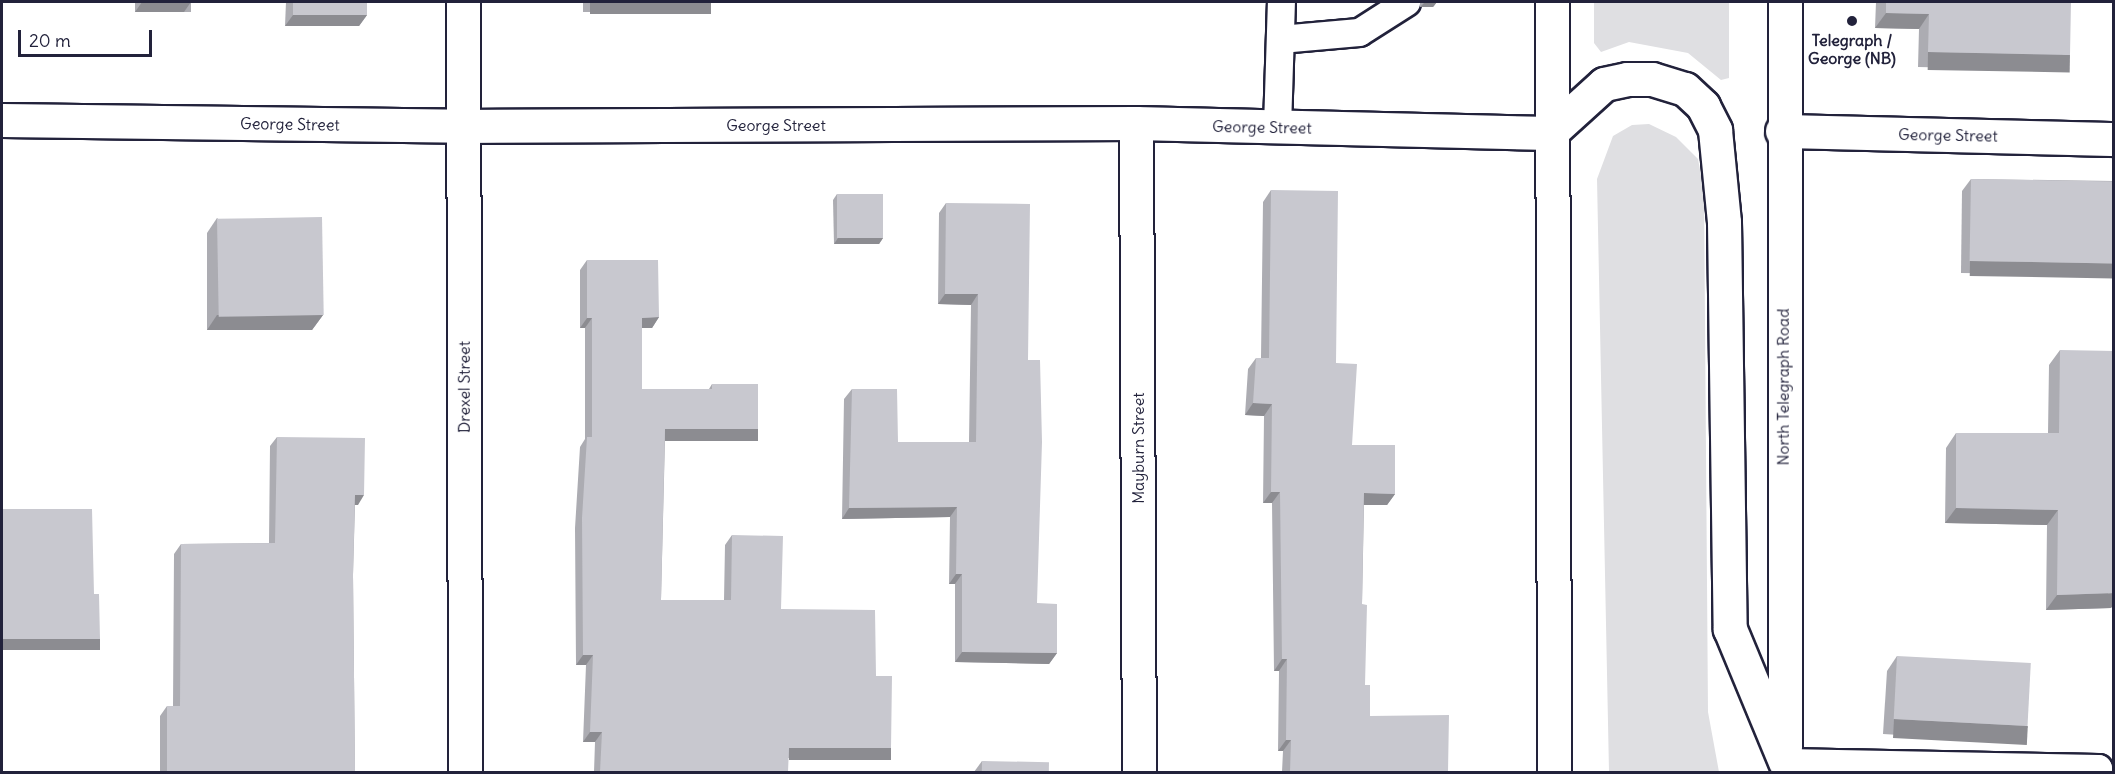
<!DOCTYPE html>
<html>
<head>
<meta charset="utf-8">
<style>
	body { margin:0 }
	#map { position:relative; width:2115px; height:774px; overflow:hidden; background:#fff; font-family:Delius,sans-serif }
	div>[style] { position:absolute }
	.green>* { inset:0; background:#dfdfe2 }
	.roads { filter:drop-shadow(2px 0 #22223b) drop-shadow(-2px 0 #22223b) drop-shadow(0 2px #22223b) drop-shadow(0 -2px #22223b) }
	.service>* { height:27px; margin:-13.5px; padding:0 13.5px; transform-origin:13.5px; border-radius:13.5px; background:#fff }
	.minor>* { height:33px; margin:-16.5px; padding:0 16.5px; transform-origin:16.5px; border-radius:16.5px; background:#fff }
	.primary>* { height:33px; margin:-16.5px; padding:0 16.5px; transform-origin:16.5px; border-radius:16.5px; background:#fff }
	.wall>* { inset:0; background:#acacb2; transform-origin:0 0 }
	.shaded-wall>* { inset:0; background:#8c8c91; transform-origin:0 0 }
	.building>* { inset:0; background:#c8c8cf; transform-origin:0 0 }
	.dots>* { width:16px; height:16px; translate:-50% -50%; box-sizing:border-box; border:3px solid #fff; border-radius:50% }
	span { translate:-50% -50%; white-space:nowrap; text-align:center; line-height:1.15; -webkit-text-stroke:4.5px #fff; paint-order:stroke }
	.poi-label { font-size:16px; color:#22223b; font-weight:700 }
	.street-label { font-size:16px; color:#22223b }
	.frame { position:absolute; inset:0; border:3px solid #22223b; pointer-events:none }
	.scale { position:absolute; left:18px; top:30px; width:134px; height:27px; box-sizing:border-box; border:3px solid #22223b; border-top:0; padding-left:8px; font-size:18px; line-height:21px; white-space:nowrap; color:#22223b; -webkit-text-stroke:4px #fff; paint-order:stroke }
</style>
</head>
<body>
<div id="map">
	<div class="green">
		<i style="clip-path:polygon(1594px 2px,1729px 2px,1729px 78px,1721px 80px,1688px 53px,1629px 42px,1601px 52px,1594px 43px)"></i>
		<i style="clip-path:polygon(1649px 124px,1676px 137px,1698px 159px,1704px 191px,1708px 712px,1719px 772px,1609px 772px,1597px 179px,1613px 136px,1632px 125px)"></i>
	</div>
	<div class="roads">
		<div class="service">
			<i style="left:1280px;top:39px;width:79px;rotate:-5.1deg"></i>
			<i style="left:1359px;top:32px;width:56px;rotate:-32.6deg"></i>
			<i style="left:1277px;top:127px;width:125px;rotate:-88.2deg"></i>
			<i style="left:1785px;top:762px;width:313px;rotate:1.1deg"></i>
			<i style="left:2098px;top:768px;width:4px;rotate:76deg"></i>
		</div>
		<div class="minor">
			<i style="left:463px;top:2px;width:770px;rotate:89.85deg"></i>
			<i style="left:2px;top:120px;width:461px;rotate:0.7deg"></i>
			<i style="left:463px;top:126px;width:673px;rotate:-0.26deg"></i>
			<i style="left:1136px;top:123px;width:414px;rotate:1.4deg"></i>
			<i style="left:1136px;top:123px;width:649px;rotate:89.74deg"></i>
			<i style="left:1782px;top:131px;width:332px;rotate:1.4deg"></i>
		</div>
		<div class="primary">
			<i style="left:1552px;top:2px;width:770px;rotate:89.85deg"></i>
			<i style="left:1785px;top:2px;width:745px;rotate:90deg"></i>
			<i style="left:1550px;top:133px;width:73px;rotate:-42.2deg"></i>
			<i style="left:1604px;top:84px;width:24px;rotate:-12deg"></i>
			<i style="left:1627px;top:79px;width:25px"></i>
			<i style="left:1652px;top:79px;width:34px;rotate:17deg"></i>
			<i style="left:1685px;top:89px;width:25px;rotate:43deg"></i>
			<i style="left:1703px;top:106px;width:27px;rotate:63deg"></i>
			<i style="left:1715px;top:130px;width:92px;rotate:84.4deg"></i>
			<i style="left:1724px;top:222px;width:407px;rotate:89.2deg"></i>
			<i style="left:1730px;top:629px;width:144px;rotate:67.5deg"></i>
		</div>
	</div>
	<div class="wall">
		<i style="left:135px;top:2px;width:56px;height:10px"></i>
		<i style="clip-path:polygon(286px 2px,367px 2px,367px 15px,359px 26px,285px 26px)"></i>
		<i style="left:583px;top:2px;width:128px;height:10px"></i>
		<i style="clip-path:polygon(1420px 2px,1437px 2px,1433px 7px,1420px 7px)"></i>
		<i style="clip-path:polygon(1876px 2px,2071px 2px,2060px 70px,1918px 67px,1919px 29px,1875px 28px)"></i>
		<i style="clip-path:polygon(1971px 179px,2114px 181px,2114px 275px,1961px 273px,1962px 191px)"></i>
		<i style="clip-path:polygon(1271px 190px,1336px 363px,1352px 445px,1395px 494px,1387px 505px,1364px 505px,1362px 604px,1365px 685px,1370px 716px,1448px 772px,1282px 772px,1283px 751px,1278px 751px,1279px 671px,1274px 671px,1272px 503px,1263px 503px,1264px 416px,1245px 415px,1248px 369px,1256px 358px,1261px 358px,1263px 202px)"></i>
		<i style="clip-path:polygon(837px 194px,883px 238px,879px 244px,834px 244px,833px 200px)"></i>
		<i style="clip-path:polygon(946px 203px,1028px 360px,1037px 603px,1057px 653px,1049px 664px,955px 662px,955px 584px,949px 584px,950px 517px,842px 519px,844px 399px,852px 389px,898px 442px,969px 442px,971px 305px,938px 304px,939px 213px)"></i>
		<i style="clip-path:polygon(217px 218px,323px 315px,312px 330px,207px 330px,207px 233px)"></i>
		<i style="clip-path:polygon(587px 260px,659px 317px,652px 328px,642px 328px,642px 389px,709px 389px,712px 384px,758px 429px,751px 439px,665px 439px,661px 600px,724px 600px,725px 545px,732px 535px,781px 609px,876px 676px,891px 748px,884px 758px,788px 758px,788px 772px,594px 772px,595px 742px,583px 742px,586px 665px,576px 665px,575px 528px,580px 447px,585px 439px,585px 328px,580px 328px,580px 270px)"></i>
		<i style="clip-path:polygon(2060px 350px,2111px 608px,2046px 610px,2047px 525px,1945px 523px,1946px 448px,1956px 433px,2048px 433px,2049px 365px)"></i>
		<i style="clip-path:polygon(277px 437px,358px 505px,355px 505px,353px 575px,355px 772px,160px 772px,160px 716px,167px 706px,173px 706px,174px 554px,181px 544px,269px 543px,270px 446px)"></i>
		<i style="clip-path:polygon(1897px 656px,2028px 727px,2017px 742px,1883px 734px,1887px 671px)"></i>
		<i style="clip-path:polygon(982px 761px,1049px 772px,974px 772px)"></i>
	</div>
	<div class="shaded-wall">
		<i style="clip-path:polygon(142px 2px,191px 2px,184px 12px,135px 12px)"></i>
		<i style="left:590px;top:2px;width:121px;height:12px"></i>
		<i style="clip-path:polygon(1425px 2px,1437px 2px,1433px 7px,1420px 7px)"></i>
		<i style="clip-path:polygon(1886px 13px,1929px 14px,1919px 29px,1875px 28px)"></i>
		<i style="clip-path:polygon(293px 15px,367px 15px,359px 26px,285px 26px)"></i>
		<i style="left:1928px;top:52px;width:142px;height:18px;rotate:1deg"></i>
		<i style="clip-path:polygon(838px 238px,883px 238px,879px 244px,834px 244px)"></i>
		<i style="left:1970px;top:261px;width:144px;height:15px;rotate:1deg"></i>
		<i style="clip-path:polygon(945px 294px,978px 294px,971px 305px,938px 304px)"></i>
		<i style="clip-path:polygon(217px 315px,323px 315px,312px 330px,207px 330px)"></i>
		<i style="clip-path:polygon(659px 317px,652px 328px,635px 328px,642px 318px)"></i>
		<i style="clip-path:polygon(587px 318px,592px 318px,585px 328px,580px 328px)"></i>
		<i style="clip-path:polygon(1253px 403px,1272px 404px,1264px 416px,1245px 415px)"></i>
		<i style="left:665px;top:429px;width:93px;height:12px"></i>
		<i style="clip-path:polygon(1271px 492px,1280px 492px,1272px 503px,1263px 503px)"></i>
		<i style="clip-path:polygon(1364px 493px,1395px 494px,1387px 505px,1356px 505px)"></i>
		<i style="clip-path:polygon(355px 495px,364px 495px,358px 505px,349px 505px)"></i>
		<i style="clip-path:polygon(957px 507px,950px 517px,842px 519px,849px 508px)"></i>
		<i style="clip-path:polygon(1956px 508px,2058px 510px,2047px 525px,1945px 523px)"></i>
		<i style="clip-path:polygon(956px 574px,962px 574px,955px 584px,949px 584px)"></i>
		<i style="clip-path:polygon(2114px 593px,2114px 605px,2111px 608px,2046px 610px,2057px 595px)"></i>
		<i style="left:2px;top:639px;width:98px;height:11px"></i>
		<i style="clip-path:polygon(962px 652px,1057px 653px,1049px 664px,955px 662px)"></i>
		<i style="clip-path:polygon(583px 655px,593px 655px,586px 665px,576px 665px)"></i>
		<i style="clip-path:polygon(1282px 659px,1287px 659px,1279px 671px,1274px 671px)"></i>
		<i style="left:1894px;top:719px;width:134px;height:19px;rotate:3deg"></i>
		<i style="clip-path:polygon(590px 732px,602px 732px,595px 742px,583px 742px)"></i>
		<i style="clip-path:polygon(1286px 740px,1291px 740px,1283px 751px,1278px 751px)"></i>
		<i style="left:789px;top:748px;width:102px;height:12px"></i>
	</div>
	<div class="building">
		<i style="left:293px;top:2px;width:74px;height:13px"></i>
		<i style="clip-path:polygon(1886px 2px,2071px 2px,2070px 55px,1928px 52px,1929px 14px,1886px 13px)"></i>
		<i style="left:1971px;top:179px;width:143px;height:82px;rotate:1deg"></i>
		<i style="clip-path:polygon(1271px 190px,1338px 191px,1336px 363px,1357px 364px,1352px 445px,1395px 445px,1395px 494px,1364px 493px,1362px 604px,1367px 605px,1365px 685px,1370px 685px,1370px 716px,1449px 715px,1448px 772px,1290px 772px,1291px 740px,1286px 740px,1287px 659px,1282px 659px,1280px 492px,1271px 492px,1272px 404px,1253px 403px,1256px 358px,1269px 358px)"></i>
		<i style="left:837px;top:194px;width:46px;height:44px"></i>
		<i style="clip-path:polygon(946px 203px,1030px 204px,1028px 360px,1040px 360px,1042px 442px,1037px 603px,1057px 604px,1057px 653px,962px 652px,962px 574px,956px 574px,957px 507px,849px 508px,852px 389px,897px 389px,898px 442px,976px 442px,978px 294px,945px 294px)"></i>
		<i style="left:322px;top:217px;width:98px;height:105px;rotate:89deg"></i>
		<i style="clip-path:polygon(587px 260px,658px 260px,659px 317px,642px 318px,642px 389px,712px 389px,712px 384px,758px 384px,758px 429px,665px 429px,661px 600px,731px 600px,732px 535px,783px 536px,781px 609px,875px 610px,876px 676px,892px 676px,891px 748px,789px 748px,788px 772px,600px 772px,602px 732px,590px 732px,593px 655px,583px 655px,582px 518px,587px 437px,592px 437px,592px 318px,587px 318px)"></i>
		<i style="clip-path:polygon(2060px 350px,2114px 351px,2114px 593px,2057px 595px,2058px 510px,1956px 508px,1956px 433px,2059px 433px)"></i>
		<i style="clip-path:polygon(277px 437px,365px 438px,364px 495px,355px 495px,353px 575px,355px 772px,167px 772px,167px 706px,180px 706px,181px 544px,275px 543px)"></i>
		<i style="clip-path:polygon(2px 509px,92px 509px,94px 594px,99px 594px,100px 639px,2px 639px)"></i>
		<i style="left:1897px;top:656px;width:134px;height:63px;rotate:3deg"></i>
		<i style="left:982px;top:761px;width:67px;height:11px;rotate:1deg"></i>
	</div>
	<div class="dots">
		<i style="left:1852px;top:21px;background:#22223b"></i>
	</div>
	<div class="poi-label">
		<span style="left:1852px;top:49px">Telegraph /<br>George (NB)</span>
	</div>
	<div class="street-label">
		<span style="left:290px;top:124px;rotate:1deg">George Street</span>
		<span style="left:776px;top:125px">George Street</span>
		<span style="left:1262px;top:127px;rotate:1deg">George Street</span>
		<span style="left:1948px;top:135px;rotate:1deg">George Street</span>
		<span style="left:464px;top:387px;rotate:-90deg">Drexel Street</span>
		<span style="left:1783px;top:387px;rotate:-90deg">North Telegraph Road</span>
		<span style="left:1138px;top:448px;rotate:-90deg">Mayburn Street</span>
	</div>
	<div class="frame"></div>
	<div class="scale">20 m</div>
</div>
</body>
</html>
